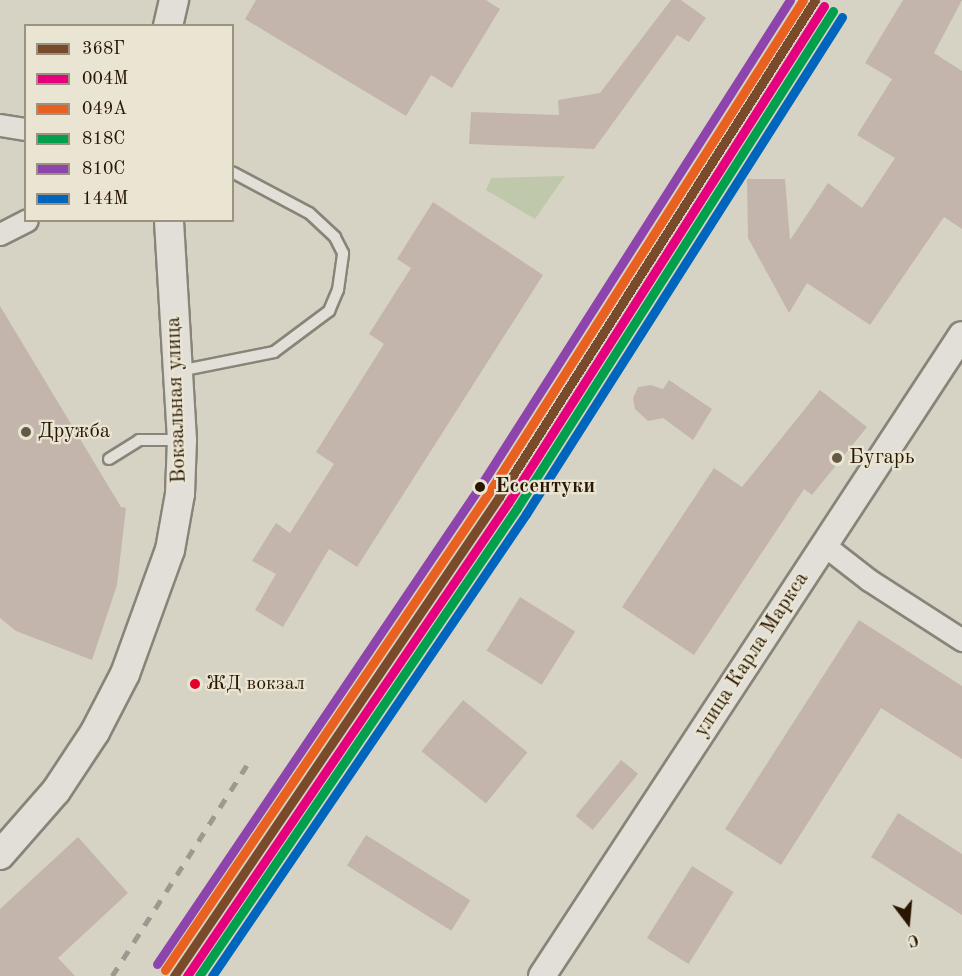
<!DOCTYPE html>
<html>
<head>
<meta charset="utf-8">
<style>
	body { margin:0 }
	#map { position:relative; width:962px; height:976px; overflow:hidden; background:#d7d3c4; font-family:"Old Standard TT",serif }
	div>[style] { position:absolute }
	.green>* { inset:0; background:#bfc8aa }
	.building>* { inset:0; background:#c3b5ab; transform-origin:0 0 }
	.roads { filter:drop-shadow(2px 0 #898479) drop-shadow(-2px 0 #898479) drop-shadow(0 2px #898479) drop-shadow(0 -2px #898479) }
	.service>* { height:10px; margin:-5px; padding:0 5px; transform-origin:5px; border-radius:5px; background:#e1dfd7 }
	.minor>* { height:21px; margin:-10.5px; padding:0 10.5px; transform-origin:10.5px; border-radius:10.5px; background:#e1dfd7 }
	.tertiary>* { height:26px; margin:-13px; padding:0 13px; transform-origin:13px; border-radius:13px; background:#e1dfd7 }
	.secondary>* { height:28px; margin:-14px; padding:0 14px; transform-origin:14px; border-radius:14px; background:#e1dfd7 }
	.rail>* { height:4.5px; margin-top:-2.25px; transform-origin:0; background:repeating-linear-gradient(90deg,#9d9991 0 10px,transparent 0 20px) }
	.rail-1>* { height:9px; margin:-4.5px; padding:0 4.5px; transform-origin:4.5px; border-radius:4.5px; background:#7a4b2a }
	.rail-2>* { height:9px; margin:-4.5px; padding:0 4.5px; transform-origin:4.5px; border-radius:4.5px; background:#e5007d }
	.rail-3>* { height:9px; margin:-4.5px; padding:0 4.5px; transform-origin:4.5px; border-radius:4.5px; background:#e86120 }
	.rail-4>* { height:9px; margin:-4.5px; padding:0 4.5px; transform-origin:4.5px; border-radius:4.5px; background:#029f4d }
	.rail-5>* { height:9px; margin:-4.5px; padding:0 4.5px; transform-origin:4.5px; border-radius:4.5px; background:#8e44ad }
	.rail-6>* { height:9px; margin:-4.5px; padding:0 4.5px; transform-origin:4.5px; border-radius:4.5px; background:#0065bd }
	.dots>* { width:16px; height:16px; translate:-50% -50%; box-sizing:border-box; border:3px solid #eae5d3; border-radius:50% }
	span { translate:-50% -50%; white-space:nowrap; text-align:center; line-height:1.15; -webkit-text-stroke:4.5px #eae5d3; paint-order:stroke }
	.bus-label { font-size:20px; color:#281600 }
	.left { translate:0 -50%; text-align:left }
	.street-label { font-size:21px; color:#281600 }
	.poi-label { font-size:21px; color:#281600 }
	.stop-label { font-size:21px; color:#281600; font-weight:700 }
	.legend { position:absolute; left:24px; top:24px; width:210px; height:198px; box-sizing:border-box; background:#eae5d3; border:2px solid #9c927f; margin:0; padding:8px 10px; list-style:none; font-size:18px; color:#281600 }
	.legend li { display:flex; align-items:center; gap:12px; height:30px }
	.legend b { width:30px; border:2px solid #9c927f }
	.north { position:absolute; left:878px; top:892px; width:60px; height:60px; -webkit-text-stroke:4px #eae5d3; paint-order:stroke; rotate:164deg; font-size:16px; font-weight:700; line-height:24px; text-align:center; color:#281600 }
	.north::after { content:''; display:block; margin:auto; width:21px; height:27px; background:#281600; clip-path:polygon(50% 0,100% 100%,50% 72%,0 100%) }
</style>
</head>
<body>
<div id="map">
	<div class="green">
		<i style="clip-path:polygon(565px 176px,535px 219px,486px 190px,491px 178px)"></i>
	</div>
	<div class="building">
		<i style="clip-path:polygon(256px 0,486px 0,500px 9px,452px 88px,431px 75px,406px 116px,245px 19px)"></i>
		<i style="clip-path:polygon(671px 0,681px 0,706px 18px,689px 42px,677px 35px,594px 149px,469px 144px,471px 112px,559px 115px,558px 100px,600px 93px)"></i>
		<i style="clip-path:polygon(903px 0,962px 0,934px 53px,962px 71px,962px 229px,944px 217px,870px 325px,807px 283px,789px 313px,748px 238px,747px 179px,785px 179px,790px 240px,828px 183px,862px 208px,895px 158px,857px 135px,892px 79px,865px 63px)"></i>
		<i style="clip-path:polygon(433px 202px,543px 275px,357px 567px,329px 549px,283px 627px,255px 610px,276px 574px,252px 561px,276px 523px,290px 533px,334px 464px,316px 452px,384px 344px,369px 334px,411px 268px,397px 259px)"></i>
		<i style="clip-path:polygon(0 306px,121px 507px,126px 508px,117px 585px,92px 660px,16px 631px,0 618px)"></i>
		<i style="clip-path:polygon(669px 380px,712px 409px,693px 440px,663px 418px,648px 421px,635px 409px,633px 398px,638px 387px,651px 385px,663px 389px)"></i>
		<i style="clip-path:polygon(820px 390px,867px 427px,812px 495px,804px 489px,694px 655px,622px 607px,714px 468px,742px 487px)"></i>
		<i style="left:520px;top:597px;width:65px;height:63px;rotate:32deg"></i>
		<i style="clip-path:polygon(859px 620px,962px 686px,962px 759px,881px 708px,781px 865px,725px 829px)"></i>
		<i style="left:463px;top:700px;width:83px;height:66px;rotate:39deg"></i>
		<i style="left:621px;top:760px;width:22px;height:72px;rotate:39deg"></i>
		<i style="clip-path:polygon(898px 813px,962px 854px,962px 915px,871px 857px)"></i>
		<i style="left:366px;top:835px;width:123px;height:36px;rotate:32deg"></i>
		<i style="clip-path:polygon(78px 837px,128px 893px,58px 958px,75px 976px,0 976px,0 909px)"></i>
		<i style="left:692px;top:866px;width:49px;height:85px;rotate:32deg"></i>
	</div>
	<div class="roads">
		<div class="service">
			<i style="left:179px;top:371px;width:97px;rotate:-11.3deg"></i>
			<i style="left:274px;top:352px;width:69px;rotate:-36.7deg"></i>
			<i style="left:329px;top:311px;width:23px;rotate:-67deg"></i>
			<i style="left:338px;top:290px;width:37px;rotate:-82deg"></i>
			<i style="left:343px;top:253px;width:18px;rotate:-117deg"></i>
			<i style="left:335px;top:237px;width:35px;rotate:-137deg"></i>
			<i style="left:309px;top:213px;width:87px;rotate:-152deg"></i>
			<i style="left:109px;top:459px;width:36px;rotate:-32deg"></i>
			<i style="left:139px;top:440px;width:43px"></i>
		</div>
		<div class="minor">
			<i style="left:0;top:125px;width:26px;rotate:9deg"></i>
			<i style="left:0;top:234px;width:30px;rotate:-27deg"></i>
			<i style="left:824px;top:545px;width:57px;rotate:37.9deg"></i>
			<i style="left:869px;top:580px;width:111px;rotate:32.8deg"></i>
		</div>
		<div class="tertiary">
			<i style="left:542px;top:976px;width:766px;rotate:-56.77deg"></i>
		</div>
		<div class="secondary">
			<i style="left:168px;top:26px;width:27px;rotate:-77deg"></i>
			<i style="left:0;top:855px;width:85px;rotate:-48.8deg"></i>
			<i style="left:56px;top:791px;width:71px;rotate:-56.5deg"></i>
			<i style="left:95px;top:732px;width:65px;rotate:-62.7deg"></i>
			<i style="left:125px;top:674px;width:132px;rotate:-70.1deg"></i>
			<i style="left:170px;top:550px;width:57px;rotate:-79.9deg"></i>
			<i style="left:180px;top:494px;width:54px;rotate:-87.9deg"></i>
			<i style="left:182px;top:440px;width:220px;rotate:-93.4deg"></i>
		</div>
	</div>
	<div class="rail">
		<i style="left:112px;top:976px;width:256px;rotate:-57.4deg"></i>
	</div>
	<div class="rail-1">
		<i style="left:174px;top:976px;width:579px;rotate:-55.84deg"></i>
		<i style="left:499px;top:497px;width:589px;rotate:-57.55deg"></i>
	</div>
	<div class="rail-2">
		<i style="left:187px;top:976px;width:572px;rotate:-55.84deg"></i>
		<i style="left:508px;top:503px;width:589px;rotate:-57.55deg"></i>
	</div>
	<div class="rail-3">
		<i style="left:165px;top:970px;width:579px;rotate:-55.84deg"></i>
		<i style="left:490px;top:491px;width:582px;rotate:-57.48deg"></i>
	</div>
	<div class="rail-4">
		<i style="left:199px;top:976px;width:566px;rotate:-55.8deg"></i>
		<i style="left:517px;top:508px;width:589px;rotate:-57.55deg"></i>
	</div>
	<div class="rail-5">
		<i style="left:157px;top:964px;width:578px;rotate:-55.93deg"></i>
		<i style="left:481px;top:485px;width:575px;rotate:-57.5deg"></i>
	</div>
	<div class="rail-6">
		<i style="left:212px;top:976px;width:559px;rotate:-55.8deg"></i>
		<i style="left:526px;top:514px;width:589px;rotate:-57.55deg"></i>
	</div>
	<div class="dots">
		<i style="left:26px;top:432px;background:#655845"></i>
		<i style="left:837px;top:458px;background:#655845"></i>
		<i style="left:480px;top:487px;background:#281600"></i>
		<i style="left:195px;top:684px;background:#e4002b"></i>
	</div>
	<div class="bus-label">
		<span class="left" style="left:206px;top:684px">ЖД вокзал</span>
	</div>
	<div class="street-label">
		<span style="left:177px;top:400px;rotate:-92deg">Вокзальная улица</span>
		<span style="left:752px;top:655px;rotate:-57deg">улица Карла Маркса</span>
	</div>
	<div class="poi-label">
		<span class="left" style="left:38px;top:432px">Дружба</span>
		<span class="left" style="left:849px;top:458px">Бугарь</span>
	</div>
	<div class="stop-label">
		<span class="left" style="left:495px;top:487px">Ессентуки</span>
	</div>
	<ul class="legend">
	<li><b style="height:8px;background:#7a4b2a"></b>368Г</li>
	<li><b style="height:8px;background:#e5007d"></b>004М</li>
	<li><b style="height:8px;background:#e86120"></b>049А</li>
	<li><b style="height:8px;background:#029f4d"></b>818С</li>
	<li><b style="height:8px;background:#8e44ad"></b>810С</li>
	<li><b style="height:8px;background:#0065bd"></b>144М</li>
	</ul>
	<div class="north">С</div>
</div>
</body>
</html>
